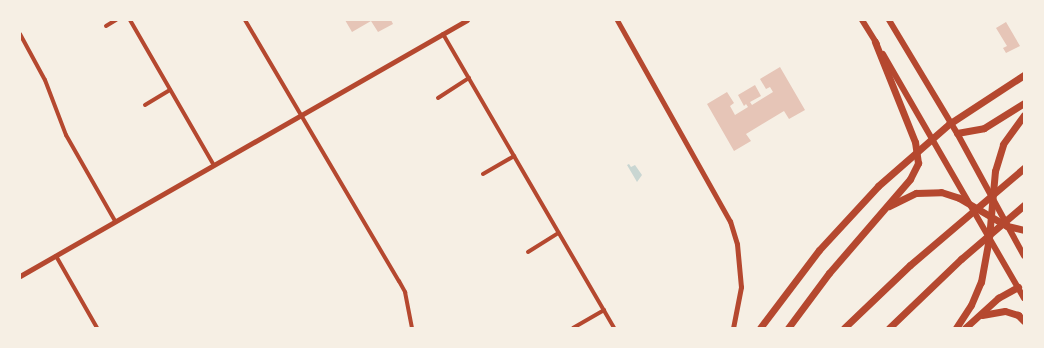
<!DOCTYPE html>
<html>
<head>
<meta charset="utf-8">
<style>
	body { margin:0 }
	#map { position:relative; width:1044px; height:348px; overflow:hidden; background:#f6efe4; font-family:Bitter,serif }
	div>[style] { position:absolute }
	.water>* { inset:0; background:#c9d6d2 }
	.building>* { inset:0; background:#e6c5b7 }
	.minor>* { height:4px; margin:-2px; padding:0 2px; transform-origin:2px; border-radius:2px; background:#b5482f }
	.tertiary>* { height:5px; margin:-2.5px; padding:0 2.5px; transform-origin:2.5px; border-radius:2.5px; background:#b5482f }
	.primary>* { height:6px; margin:-3px; padding:0 3px; transform-origin:3px; border-radius:3px; background:#b5482f }
	.motorway>* { height:7px; margin:-3.5px; padding:0 3.5px; transform-origin:3.5px; border-radius:3.5px; background:#b5482f }
	span { translate:-50% -50%; white-space:nowrap; text-align:center; line-height:1.15; -webkit-text-stroke:3.5px #f6efe4; paint-order:stroke }
	.frame { position:absolute; inset:0; border:21px solid #f6efe4; pointer-events:none }
</style>
</head>
<body>
<div id="map">
	<div class="water">
		<i style="clip-path:polygon(629px 164px,631px 167px,635px 165px,642px 175px,637px 182px,627px 165px)"></i>
	</div>
	<div class="building">
		<i style="clip-path:polygon(345px 20px,391px 20px,393px 24px,378px 32px,371px 21px,352px 32px)"></i>
		<i style="clip-path:polygon(1006px 22px,1020px 46px,1006px 53px,1003px 48px,1007px 46px,996px 28px)"></i>
		<i style="clip-path:polygon(780px 67px,805px 110px,789px 119px,784px 111px,746px 134px,751px 141px,734px 151px,707px 104px,727px 92px,734px 103px,730px 106px,735px 115px,748px 107px,746px 104px,744px 106px,738px 95px,755px 85px,761px 96px,750px 102px,752px 105px,773px 92px,770px 87px,766px 89px,760px 79px)"></i>
	</div>
	<div class="minor">
		<i style="left:130px;top:20px;width:166px;rotate:60deg"></i>
		<i style="left:245px;top:20px;width:303px;rotate:59.5deg"></i>
		<i style="left:399px;top:281px;width:13px;rotate:61deg"></i>
		<i style="left:405px;top:292px;width:37px;rotate:79deg"></i>
		<i style="left:106px;top:26px;width:12px;rotate:-31deg"></i>
		<i style="left:20px;top:34px;width:52px;rotate:61.5deg"></i>
		<i style="left:45px;top:80px;width:59px;rotate:69.1deg"></i>
		<i style="left:66px;top:135px;width:99px;rotate:60.3deg"></i>
		<i style="left:443px;top:34px;width:340px;rotate:59.8deg"></i>
		<i style="left:438px;top:98px;width:37px;rotate:-33deg"></i>
		<i style="left:145px;top:105px;width:29px;rotate:-31deg"></i>
		<i style="left:483px;top:174px;width:36px;rotate:-30deg"></i>
		<i style="left:528px;top:252px;width:36px;rotate:-32deg"></i>
		<i style="left:56px;top:256px;width:83px;rotate:60.3deg"></i>
		<i style="left:573px;top:328px;width:36px;rotate:-30deg"></i>
	</div>
	<div class="tertiary">
		<i style="left:617px;top:20px;width:231px;rotate:60.7deg"></i>
		<i style="left:730px;top:221px;width:24px;rotate:73deg"></i>
		<i style="left:737px;top:244px;width:43px;rotate:84.7deg"></i>
		<i style="left:741px;top:287px;width:42px;rotate:101deg"></i>
		<i style="left:20px;top:276px;width:515px;rotate:-29.8deg"></i>
	</div>
	<div class="primary">
		<i style="left:862px;top:20px;width:28px;rotate:58deg"></i>
		<i style="left:889px;top:20px;width:132px;rotate:59deg"></i>
		<i style="left:957px;top:133px;width:140px;rotate:61.4deg"></i>
		<i style="left:883px;top:54px;width:282px;rotate:60deg"></i>
	</div>
	<div class="motorway">
		<i style="left:957px;top:133px;width:27px;rotate:-10deg"></i>
		<i style="left:984px;top:128px;width:47px;rotate:-32deg"></i>
		<i style="left:889px;top:206px;width:30px;rotate:-26deg"></i>
		<i style="left:916px;top:193px;width:25px;rotate:-2deg"></i>
		<i style="left:941px;top:192px;width:19px;rotate:18deg"></i>
		<i style="left:959px;top:198px;width:56px;rotate:30.3deg"></i>
		<i style="left:1007px;top:226px;width:17px;rotate:13deg"></i>
		<i style="left:982px;top:315px;width:23px;rotate:-10deg"></i>
		<i style="left:1005px;top:311px;width:14px;rotate:17deg"></i>
		<i style="left:1018px;top:315px;width:8px;rotate:45deg"></i>
		<i style="left:760px;top:328px;width:98px;rotate:-52.9deg"></i>
		<i style="left:819px;top:250px;width:87px;rotate:-47.3deg"></i>
		<i style="left:878px;top:186px;width:94px;rotate:-41.1deg"></i>
		<i style="left:949px;top:124px;width:90px;rotate:-33.2deg"></i>
		<i style="left:788px;top:328px;width:69px;rotate:-53.3deg"></i>
		<i style="left:829px;top:273px;width:124px;rotate:-49.2deg"></i>
		<i style="left:910px;top:179px;width:18px;rotate:-63deg"></i>
		<i style="left:918px;top:163px;width:21px;rotate:-98deg"></i>
		<i style="left:915px;top:142px;width:108px;rotate:-111.8deg"></i>
		<i style="left:844px;top:328px;width:91px;rotate:-43.7deg"></i>
		<i style="left:910px;top:265px;width:150px;rotate:-40.4deg"></i>
		<i style="left:889px;top:328px;width:100px;rotate:-43.8deg"></i>
		<i style="left:961px;top:259px;width:83px;rotate:-40.6deg"></i>
		<i style="left:956px;top:328px;width:27px;rotate:-57deg"></i>
		<i style="left:971px;top:305px;width:25px;rotate:-67deg"></i>
		<i style="left:981px;top:282px;width:45px;rotate:-79.7deg"></i>
		<i style="left:989px;top:238px;width:67px;rotate:-84.9deg"></i>
		<i style="left:995px;top:171px;width:28px;rotate:-73deg"></i>
		<i style="left:1003px;top:144px;width:36px;rotate:-54deg"></i>
		<i style="left:965px;top:328px;width:45px;rotate:-42.3deg"></i>
		<i style="left:998px;top:298px;width:23px;rotate:-29deg"></i>
	</div>
	<div class="frame"></div>
</div>
</body>
</html>
